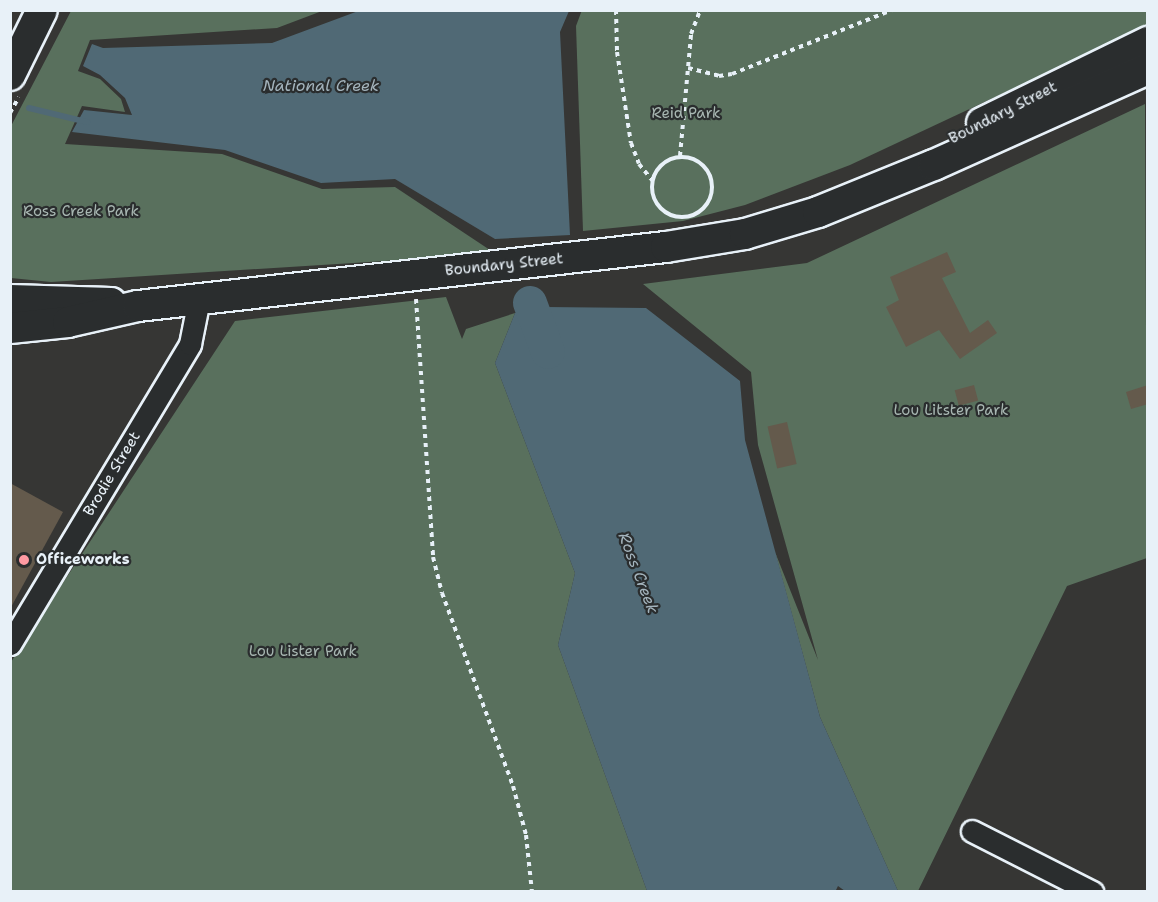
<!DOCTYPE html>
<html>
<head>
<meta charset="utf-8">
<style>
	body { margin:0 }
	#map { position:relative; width:1158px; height:902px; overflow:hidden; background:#363634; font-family:"Shantell Sans",sans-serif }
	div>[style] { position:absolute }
	.green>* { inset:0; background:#59705d }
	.water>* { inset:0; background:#506975 }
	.stream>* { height:6px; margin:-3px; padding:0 3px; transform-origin:3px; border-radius:3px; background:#506975 }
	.river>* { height:34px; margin:-17px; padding:0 17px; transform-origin:17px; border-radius:17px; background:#506975 }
	.building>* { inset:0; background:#645a4c; transform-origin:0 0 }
	.path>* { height:4px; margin-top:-2px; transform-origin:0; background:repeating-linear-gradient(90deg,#e8f1f8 0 4.5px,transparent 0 9px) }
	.path>.ring { margin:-2px; padding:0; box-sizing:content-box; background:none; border:4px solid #e8f1f8; border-radius:50% }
	.roads { filter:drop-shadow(2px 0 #e8f1f8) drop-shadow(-2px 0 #e8f1f8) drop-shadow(0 2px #e8f1f8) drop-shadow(0 -2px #e8f1f8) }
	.street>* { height:21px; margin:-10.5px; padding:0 10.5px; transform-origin:10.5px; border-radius:10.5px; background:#2a2d2e }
	.secondary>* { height:30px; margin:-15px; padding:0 15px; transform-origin:15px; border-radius:15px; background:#2a2d2e }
	.dots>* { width:16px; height:16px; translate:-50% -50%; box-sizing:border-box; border:3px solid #2a2d2e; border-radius:50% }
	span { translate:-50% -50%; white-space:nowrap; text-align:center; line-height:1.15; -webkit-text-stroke:4.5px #2a2d2e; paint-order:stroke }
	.street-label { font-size:15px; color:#e8f1f8 }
	.park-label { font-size:15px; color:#a8b7b2 }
	.poi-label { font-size:15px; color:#e8f1f8; font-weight:700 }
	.left { translate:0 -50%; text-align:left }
	.water-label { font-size:16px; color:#a4b4bd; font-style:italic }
	.frame { position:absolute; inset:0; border:12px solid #e8f1f8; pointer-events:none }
</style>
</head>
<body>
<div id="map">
	<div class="green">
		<i style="clip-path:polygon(582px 10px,1148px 11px,1147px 26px,850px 165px,745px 205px,683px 221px,583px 231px,576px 26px)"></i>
		<i style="clip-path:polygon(71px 11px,322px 11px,277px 28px,90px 40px,78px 71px,100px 79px,121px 99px,125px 112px,82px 106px,65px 144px,222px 154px,322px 189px,395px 187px,496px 254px,51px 282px,11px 278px,10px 128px)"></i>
		<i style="clip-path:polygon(1145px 104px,1147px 558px,1067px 586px,918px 891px,898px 891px,820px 717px,775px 552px,818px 660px,758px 445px,751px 372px,643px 284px,807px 263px)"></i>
		<i style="clip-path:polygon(446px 297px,462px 339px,466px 329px,515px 313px,495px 363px,575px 573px,558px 645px,647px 891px,11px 892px,11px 662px,235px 321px)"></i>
	</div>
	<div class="water">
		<i style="clip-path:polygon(361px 10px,569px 11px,560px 32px,570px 235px,495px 239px,395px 179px,321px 183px,225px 150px,72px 132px,84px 110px,132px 115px,125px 98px,100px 75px,83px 66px,92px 44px,103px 48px,272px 43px)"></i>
		<i style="clip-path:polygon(545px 307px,646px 308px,740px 381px,745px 440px,820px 717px,898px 891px,845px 891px,838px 886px,835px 892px,647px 891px,558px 645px,575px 573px,495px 363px,515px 313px)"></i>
	</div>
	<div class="stream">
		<i style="left:29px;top:108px;width:60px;rotate:13.6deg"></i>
	</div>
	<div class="river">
		<i style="left:530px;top:303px;width:52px;rotate:69.8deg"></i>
	</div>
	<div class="building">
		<i style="clip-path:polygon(947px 252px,956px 272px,942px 278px,970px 333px,988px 320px,997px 333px,960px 359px,939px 330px,906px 347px,886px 307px,899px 300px,890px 277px)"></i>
		<i style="left:974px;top:385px;width:16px;height:20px;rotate:75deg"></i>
		<i style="clip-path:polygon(1148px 385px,1148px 404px,1131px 409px,1126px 392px)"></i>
		<i style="left:787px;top:422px;width:43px;height:20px;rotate:77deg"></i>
		<i style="clip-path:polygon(10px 483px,63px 512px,10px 609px)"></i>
	</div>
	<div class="path">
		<i style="left:616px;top:10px;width:42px;rotate:88.6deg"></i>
		<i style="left:617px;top:52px;width:92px;rotate:81.3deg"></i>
		<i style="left:631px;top:143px;width:22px;rotate:69deg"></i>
		<i style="left:639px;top:164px;width:21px;rotate:51deg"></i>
		<i style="left:688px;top:68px;width:32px;rotate:14deg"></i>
		<i style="left:719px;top:76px;width:13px;rotate:-9deg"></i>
		<i style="left:732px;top:74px;width:172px;rotate:-21.8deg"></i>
		<i style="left:10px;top:113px;width:18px;rotate:-61deg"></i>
		<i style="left:680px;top:156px;width:122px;rotate:-84.8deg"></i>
		<i style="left:691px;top:34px;width:26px;rotate:-69deg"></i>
		<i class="ring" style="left:652px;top:157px;width:56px;height:56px"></i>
		<i style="left:416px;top:299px;width:259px;rotate:86.2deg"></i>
		<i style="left:433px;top:557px;width:37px;rotate:76deg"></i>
		<i style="left:442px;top:593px;width:206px;rotate:69.8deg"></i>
		<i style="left:513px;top:786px;width:51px;rotate:75.1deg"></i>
		<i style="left:526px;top:835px;width:57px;rotate:84deg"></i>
	</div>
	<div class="roads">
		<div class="street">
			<i style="left:10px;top:644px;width:350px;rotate:-59deg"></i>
			<i style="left:190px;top:344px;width:46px;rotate:-78.7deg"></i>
			<i style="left:972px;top:831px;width:135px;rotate:26.9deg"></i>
		</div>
		<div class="secondary">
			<i style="left:10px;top:75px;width:72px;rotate:-63.8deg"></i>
			<i style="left:982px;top:123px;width:185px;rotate:-26deg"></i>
			<i style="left:10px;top:300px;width:101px;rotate:1.7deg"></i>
			<i style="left:10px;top:328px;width:58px;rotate:-5.9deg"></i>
			<i style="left:68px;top:322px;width:72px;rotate:-12.9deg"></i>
			<i style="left:138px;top:306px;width:531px;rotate:-6.38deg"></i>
			<i style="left:666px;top:247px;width:80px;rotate:-9.3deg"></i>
			<i style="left:745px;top:234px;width:76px;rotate:-16.8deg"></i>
			<i style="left:818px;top:212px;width:125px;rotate:-22.1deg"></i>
			<i style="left:934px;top:165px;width:235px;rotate:-24.2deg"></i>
		</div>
	</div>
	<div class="dots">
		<i style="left:24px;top:560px;background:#ff9aa2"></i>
	</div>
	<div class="street-label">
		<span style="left:1003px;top:113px;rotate:-27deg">Boundary Street</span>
		<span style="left:504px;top:265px;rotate:-6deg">Boundary Street</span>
		<span style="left:112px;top:474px;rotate:-59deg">Brodie Street</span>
	</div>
	<div class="park-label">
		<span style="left:686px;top:114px">Reid Park</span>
		<span style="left:81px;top:212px">Ross Creek Park</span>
		<span style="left:951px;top:411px">Lou Litster Park</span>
		<span style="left:303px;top:652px">Lou Lister Park</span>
	</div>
	<div class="poi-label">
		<span class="left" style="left:36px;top:560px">Officeworks</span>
	</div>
	<div class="water-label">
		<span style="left:321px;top:86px">National Creek</span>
		<span style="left:638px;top:573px;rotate:69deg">Ross Creek</span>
	</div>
	<div class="frame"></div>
</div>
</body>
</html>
